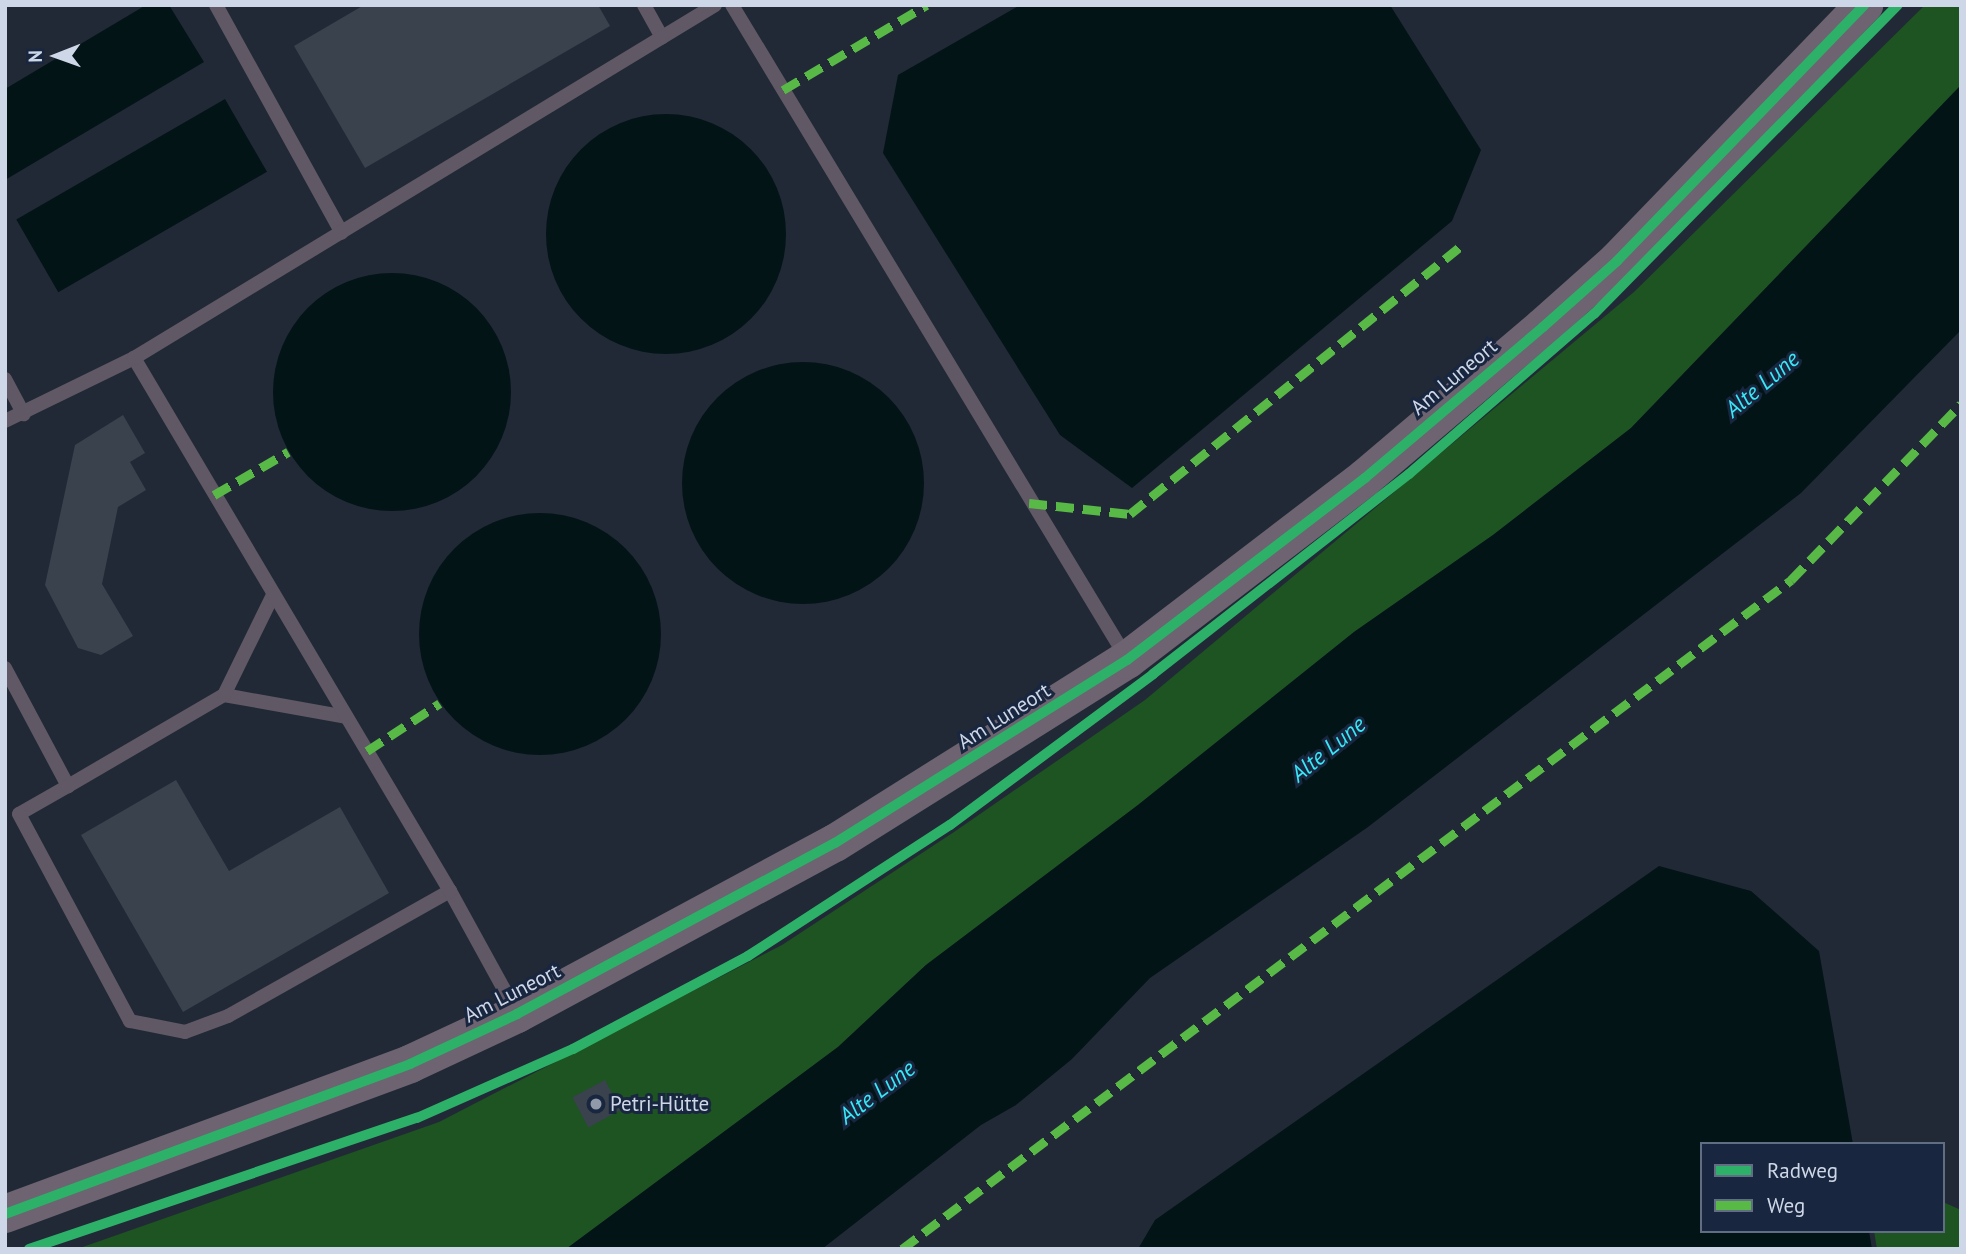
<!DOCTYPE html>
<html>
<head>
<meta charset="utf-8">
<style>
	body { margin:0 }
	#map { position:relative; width:1966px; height:1254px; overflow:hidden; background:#212937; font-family:"PT Sans",sans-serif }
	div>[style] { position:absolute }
	.green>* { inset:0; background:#1d5421 }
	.water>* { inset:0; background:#031417; transform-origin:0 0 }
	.round { border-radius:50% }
	.building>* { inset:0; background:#39424d; transform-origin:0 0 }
	.lane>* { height:14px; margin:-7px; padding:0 7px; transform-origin:7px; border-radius:7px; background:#605864 }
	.secondary>* { height:38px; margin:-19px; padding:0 19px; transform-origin:19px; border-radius:19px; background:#6d6371 }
	.quiet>* { height:9px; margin-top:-4.5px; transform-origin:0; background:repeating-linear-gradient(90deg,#58b947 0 18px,transparent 0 27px) }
	.cycleway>* { height:10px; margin:-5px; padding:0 5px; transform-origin:5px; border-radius:5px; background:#2db169 }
	.dots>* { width:19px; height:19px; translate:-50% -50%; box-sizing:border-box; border:4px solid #19263f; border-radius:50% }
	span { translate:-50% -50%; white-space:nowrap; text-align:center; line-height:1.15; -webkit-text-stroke:6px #19263f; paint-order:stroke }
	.street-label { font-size:21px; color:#ced7e7 }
	.poi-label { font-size:21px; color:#ced7e7 }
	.left { translate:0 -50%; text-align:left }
	.water-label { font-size:23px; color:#38e8f7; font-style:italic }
	.frame { position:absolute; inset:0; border:7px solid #ced7e7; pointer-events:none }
	.legend { position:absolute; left:1700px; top:1142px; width:245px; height:91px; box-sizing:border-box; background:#19263f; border:2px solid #616d82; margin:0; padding:9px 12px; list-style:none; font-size:21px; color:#ced7e7 }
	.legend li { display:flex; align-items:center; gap:14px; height:35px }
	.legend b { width:35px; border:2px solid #616d82 }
	.north { position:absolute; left:21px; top:21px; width:70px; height:70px; -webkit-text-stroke:5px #19263f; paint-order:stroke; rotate:269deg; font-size:19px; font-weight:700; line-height:28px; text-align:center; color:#ced7e7 }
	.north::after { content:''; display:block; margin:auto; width:24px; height:32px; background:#ced7e7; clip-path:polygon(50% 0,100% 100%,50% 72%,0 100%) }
</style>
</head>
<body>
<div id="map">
	<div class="green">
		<i style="clip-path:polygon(1925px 5px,1961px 5px,1961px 85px,1631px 428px,1493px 535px,1354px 632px,1138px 805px,926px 965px,838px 1047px,566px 1249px,77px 1249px,439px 1122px,782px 945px,954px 832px,1145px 700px,1634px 292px)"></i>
		<i style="clip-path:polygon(1943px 1202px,1961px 1210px,1961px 1249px,1877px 1249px,1874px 1231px,1943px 1231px)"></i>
	</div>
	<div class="water">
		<i style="clip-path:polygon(146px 5px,169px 5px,204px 62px,5px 180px,5px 89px)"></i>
		<i style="clip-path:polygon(1020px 5px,1390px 5px,1481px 150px,1452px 221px,1132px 488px,1060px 435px,883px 153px,898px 75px)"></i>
		<i style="clip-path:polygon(1961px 85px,1961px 330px,1801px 493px,1368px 827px,1150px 978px,1072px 1059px,1016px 1105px,981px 1125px,822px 1249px,566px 1249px,838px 1047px,926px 965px,1138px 805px,1354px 632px,1493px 535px,1631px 428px)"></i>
		<i style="left:225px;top:99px;width:84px;height:241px;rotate:60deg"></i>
		<i class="round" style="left:546px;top:114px;width:240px;height:240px"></i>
		<i class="round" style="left:273px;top:273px;width:238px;height:238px"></i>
		<i class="round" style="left:682px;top:362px;width:242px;height:242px"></i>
		<i class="round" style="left:419px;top:513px;width:242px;height:242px"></i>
		<i style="clip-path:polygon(1659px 866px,1751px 891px,1819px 951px,1853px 1144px,1702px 1144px,1702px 1231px,1869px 1231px,1872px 1249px,1138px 1249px,1155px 1220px)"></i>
	</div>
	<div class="building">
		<i style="clip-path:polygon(364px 5px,598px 5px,610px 26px,365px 168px,294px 46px)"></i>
		<i style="clip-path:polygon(123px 415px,145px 453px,130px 462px,146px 490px,118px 507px,102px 584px,133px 636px,101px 655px,78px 648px,45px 585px,75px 445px)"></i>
		<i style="clip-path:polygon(176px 780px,229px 871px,340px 807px,389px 893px,183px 1012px,81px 835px)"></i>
		<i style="left:605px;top:1080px;width:34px;height:37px;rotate:62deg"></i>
	</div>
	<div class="lane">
		<i style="left:216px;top:5px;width:260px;rotate:61.1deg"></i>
		<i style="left:644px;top:5px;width:37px;rotate:61deg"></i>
		<i style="left:732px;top:5px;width:762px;rotate:58.86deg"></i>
		<i style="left:5px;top:379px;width:40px;rotate:62deg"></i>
		<i style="left:5px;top:421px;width:144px;rotate:-26deg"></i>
		<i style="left:5px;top:668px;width:134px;rotate:61.9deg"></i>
		<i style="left:68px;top:786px;width:56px;rotate:150.3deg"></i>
		<i style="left:19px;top:814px;width:235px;rotate:61.8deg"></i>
		<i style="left:130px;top:1021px;width:56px;rotate:11.3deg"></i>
		<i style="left:185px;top:1032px;width:46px;rotate:-20.4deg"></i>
		<i style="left:228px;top:1016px;width:255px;rotate:-29.4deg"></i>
		<i style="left:224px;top:695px;width:124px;rotate:10.2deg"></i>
		<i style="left:68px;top:786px;width:181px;rotate:-30.3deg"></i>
		<i style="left:224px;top:695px;width:111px;rotate:-63.9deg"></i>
		<i style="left:517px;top:1013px;width:139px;rotate:-118.8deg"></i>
		<i style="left:450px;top:891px;width:620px;rotate:-120.66deg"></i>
		<i style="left:134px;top:358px;width:680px;rotate:-31.28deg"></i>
	</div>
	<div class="secondary">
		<i style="left:5px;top:1214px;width:432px;rotate:-20.3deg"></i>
		<i style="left:410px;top:1064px;width:118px;rotate:-25deg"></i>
		<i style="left:517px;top:1014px;width:361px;rotate:-28.3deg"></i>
		<i style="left:835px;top:843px;width:345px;rotate:-32.1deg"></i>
		<i style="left:1127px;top:660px;width:300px;rotate:-37.4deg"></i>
		<i style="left:1365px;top:478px;width:233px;rotate:-40.3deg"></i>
		<i style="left:1543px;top:327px;width:99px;rotate:-41.7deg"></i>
		<i style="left:1617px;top:261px;width:356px;rotate:-46deg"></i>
	</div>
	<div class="quiet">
		<i style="left:783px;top:90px;width:167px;rotate:-30.6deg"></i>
		<i style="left:214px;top:495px;width:86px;rotate:-30.2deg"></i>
		<i style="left:1029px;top:503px;width:102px;rotate:6.2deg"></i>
		<i style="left:1130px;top:514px;width:429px;rotate:-39deg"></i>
		<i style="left:367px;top:751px;width:87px;rotate:-33.3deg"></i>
		<i style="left:902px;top:1249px;width:1113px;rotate:-36.96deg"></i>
		<i style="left:1791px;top:580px;width:245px;rotate:-46deg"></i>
	</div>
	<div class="cycleway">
		<i style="left:5px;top:1214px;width:432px;rotate:-20.3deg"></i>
		<i style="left:410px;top:1064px;width:118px;rotate:-25deg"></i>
		<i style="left:517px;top:1014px;width:361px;rotate:-28.3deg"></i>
		<i style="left:835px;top:843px;width:345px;rotate:-32.1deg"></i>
		<i style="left:1127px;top:660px;width:300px;rotate:-37.4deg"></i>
		<i style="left:1365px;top:478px;width:233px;rotate:-40.3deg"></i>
		<i style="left:1543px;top:327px;width:99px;rotate:-41.7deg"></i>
		<i style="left:1617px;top:261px;width:356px;rotate:-46deg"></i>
		<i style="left:29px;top:1249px;width:410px;rotate:-18.7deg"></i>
		<i style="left:417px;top:1118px;width:171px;rotate:-23.9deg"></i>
		<i style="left:573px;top:1049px;width:198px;rotate:-28deg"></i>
		<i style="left:748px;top:956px;width:241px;rotate:-33deg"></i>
		<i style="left:950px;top:825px;width:253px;rotate:-36.6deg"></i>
		<i style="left:1153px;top:674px;width:325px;rotate:-38deg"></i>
		<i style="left:1409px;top:474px;width:245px;rotate:-40.9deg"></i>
		<i style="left:1594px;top:314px;width:433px;rotate:-45.5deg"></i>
	</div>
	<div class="dots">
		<i style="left:596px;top:1104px;background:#919aa9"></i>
	</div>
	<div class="street-label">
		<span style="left:1454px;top:377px;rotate:-40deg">Am Luneort</span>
		<span style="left:1004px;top:716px;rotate:-32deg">Am Luneort</span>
		<span style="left:512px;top:993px;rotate:-27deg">Am Luneort</span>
	</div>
	<div class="poi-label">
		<span class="left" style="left:610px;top:1104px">Petri-Hütte</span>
	</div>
	<div class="water-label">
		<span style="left:1762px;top:384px;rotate:-40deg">Alte Lune</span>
		<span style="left:1328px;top:749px;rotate:-39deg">Alte Lune</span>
		<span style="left:877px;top:1092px;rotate:-37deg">Alte Lune</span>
	</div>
	<div class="frame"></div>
	<ul class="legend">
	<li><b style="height:9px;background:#2db169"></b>Radweg</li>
	<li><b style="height:9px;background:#58b947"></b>Weg</li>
	</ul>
	<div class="north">N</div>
</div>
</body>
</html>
